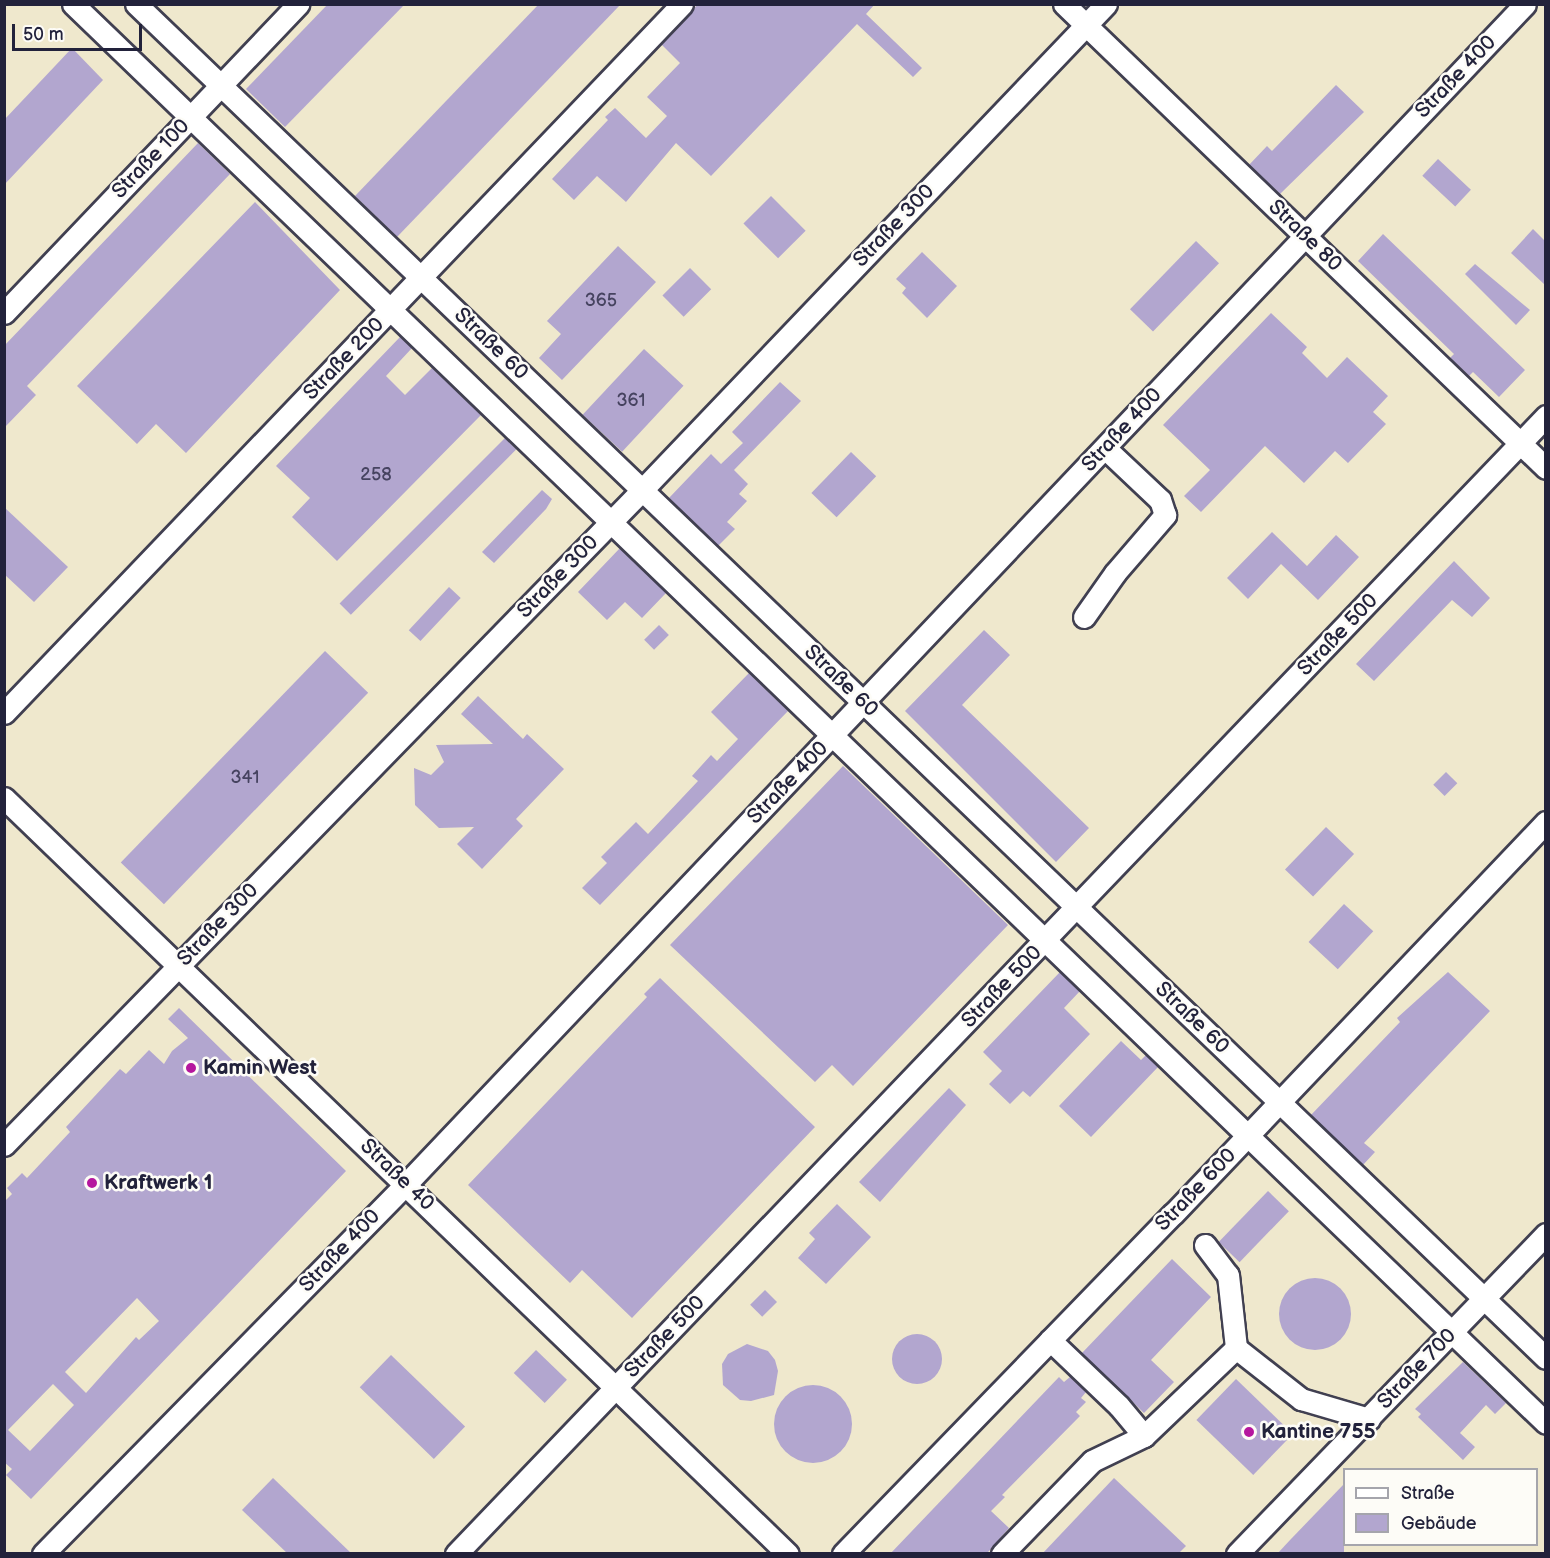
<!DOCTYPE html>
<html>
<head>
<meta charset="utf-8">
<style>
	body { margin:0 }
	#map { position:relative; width:1550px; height:1558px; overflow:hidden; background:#efe8cd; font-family:"Balsamiq Sans",sans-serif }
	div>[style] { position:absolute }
	.building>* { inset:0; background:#b2a6cf; transform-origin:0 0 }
	.round { border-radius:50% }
	.roads { filter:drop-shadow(2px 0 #414051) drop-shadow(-2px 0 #414051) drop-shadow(0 2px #414051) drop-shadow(0 -2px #414051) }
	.minor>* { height:21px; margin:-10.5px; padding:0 10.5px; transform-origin:10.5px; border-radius:10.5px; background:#fff }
	.dots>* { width:16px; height:16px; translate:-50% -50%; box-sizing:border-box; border:3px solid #fdfcf7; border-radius:50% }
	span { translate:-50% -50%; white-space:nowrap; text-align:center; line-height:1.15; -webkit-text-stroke:5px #fdfcf7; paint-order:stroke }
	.number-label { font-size:18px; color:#464360 }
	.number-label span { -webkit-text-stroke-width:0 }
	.street-label { font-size:21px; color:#22223b }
	.poi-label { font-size:21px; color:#22223b; font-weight:700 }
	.left { translate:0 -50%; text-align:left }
	.frame { position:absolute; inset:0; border:6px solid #22223b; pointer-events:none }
	.legend { position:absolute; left:1343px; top:1468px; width:195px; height:78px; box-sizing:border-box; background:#fdfcf7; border:2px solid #a5a5ac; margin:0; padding:8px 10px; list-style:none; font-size:18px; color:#22223b }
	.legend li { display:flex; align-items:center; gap:12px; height:30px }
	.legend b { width:30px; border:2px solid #a5a5ac }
	.scale { position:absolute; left:12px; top:24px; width:130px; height:27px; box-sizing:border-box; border:3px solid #22223b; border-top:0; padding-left:8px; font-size:18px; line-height:21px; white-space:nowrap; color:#22223b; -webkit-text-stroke:4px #fdfcf7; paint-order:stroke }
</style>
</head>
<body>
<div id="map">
	<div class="building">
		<i style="clip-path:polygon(328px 4px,405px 4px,285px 127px,246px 89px)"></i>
		<i style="clip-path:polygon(539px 4px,621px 4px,397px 237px,355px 196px)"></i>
		<i style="clip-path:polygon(698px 4px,875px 4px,866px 14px,922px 68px,913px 77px,857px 24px,711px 176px,676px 143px,626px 202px,597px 176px,574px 200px,552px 179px,608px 120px,605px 117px,615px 108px,646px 138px,667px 116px,647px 97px,680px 63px,661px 44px)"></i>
		<i style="clip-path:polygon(72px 48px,103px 80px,4px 185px,4px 120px)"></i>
		<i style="clip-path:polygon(1336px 85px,1364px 112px,1280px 194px,1249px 165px,1267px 146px,1272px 151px)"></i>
		<i style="clip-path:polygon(198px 143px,230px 174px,27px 386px,36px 395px,4px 428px,4px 346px)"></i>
		<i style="left:1438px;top:159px;width:45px;height:23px;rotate:43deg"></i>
		<i style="left:771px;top:196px;width:49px;height:39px;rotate:45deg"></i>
		<i style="clip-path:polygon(255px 202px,340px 290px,186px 453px,156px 424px,137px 444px,77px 386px)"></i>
		<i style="clip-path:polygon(1533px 229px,1545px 241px,1545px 285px,1511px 253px)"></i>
		<i style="clip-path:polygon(1383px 234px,1525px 370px,1499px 397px,1473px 372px,1469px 376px,1450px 358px,1454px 354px,1358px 261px)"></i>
		<i style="left:1196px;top:241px;width:32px;height:95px;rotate:44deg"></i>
		<i style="clip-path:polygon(618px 246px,656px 282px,562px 380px,539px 358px,561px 334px,547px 321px)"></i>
		<i style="clip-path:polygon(922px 252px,957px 286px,927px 318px,902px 293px,906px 288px,896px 279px)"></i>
		<i style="clip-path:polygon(1475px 264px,1530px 310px,1516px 325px,1465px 274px)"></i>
		<i style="left:690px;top:268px;width:30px;height:39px;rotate:45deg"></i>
		<i style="clip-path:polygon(1271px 313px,1307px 347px,1302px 353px,1327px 378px,1347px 357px,1388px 396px,1373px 412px,1386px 424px,1348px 463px,1335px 451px,1304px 483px,1265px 446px,1201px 512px,1184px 496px,1210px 470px,1163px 425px)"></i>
		<i style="clip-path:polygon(400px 337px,412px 348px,386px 376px,405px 395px,432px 368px,481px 415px,337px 561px,292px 517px,310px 498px,276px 466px)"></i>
		<i style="left:644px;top:349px;width:54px;height:90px;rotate:43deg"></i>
		<i style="clip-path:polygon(780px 382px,801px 401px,734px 470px,748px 484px,739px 494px,747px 501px,727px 522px,735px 529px,718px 546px,669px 498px,711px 454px,721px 464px,743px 443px,732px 432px)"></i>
		<i style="left:505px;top:438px;width:16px;height:234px;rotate:45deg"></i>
		<i style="left:851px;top:452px;width:35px;height:57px;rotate:44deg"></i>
		<i style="clip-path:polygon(542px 490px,552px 499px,546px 509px,494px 563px,482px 552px)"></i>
		<i style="clip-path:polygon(4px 507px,68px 567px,34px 602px,4px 574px)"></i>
		<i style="clip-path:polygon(1272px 532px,1307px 566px,1336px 535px,1359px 557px,1318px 600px,1281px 564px,1248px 599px,1227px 578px)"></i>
		<i style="clip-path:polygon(620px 548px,666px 593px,642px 618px,625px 602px,607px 620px,578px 592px)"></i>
		<i style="clip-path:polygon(1454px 561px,1490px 598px,1472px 617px,1452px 600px,1374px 681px,1356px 664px)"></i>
		<i style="left:449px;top:587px;width:16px;height:59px;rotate:43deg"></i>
		<i style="left:659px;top:625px;width:14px;height:21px;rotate:45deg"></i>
		<i style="clip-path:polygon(984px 630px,1010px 655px,962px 705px,1089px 828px,1056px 862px,905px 711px)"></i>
		<i style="left:325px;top:651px;width:60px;height:294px;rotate:44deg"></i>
		<i style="clip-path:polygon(749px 673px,788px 711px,600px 905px,582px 888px,607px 863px,601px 857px,636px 822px,648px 834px,698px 781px,692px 776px,711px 755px,717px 761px,738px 739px,711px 712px)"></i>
		<i style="clip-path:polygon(478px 696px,523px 739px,527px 734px,564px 769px,516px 819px,523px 826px,482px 869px,457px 844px,474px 827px,439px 828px,415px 805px,414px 768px,431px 775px,444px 762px,436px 745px,493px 744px,461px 714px)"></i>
		<i style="clip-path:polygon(843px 766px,1008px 925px,853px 1086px,832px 1065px,815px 1082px,670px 945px)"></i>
		<i style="left:1446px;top:772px;width:16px;height:18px;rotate:45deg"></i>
		<i style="left:1326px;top:827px;width:39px;height:59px;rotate:44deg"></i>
		<i style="left:1344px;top:904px;width:40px;height:52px;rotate:43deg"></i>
		<i style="clip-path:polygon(1060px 972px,1080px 991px,1064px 1008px,1090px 1034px,1030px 1097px,1023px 1091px,1010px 1104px,989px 1084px,1002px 1071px,983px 1052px)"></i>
		<i style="clip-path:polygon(1448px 972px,1490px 1011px,1364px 1143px,1375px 1152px,1363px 1165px,1311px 1115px,1400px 1022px,1397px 1018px)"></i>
		<i style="clip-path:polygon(660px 978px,815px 1127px,632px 1318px,582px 1270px,570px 1283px,468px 1185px,647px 997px,644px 994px)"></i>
		<i style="clip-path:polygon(evenodd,179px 1008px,346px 1171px,31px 1499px,6px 1475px,12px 1469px,4px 1462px,4px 1202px,12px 1194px,7px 1188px,22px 1173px,27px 1178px,70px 1132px,66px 1127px,120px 1069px,126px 1074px,149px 1050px,164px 1064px,172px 1051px,188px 1038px,168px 1019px,179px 1008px,137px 1298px,159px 1321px,139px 1340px,136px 1337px,86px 1393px,65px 1372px,137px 1298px,179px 1008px,53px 1384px,74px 1405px,30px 1451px,8px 1430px,53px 1384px)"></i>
		<i style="clip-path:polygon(1121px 1041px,1141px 1060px,1146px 1055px,1158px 1067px,1091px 1137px,1059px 1106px)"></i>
		<i style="clip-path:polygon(949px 1088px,966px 1105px,880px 1202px,859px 1182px)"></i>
		<i style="left:1268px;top:1191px;width:29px;height:71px;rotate:44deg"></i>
		<i style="clip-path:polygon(837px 1204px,871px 1237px,826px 1284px,798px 1258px,815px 1239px,809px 1233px)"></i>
		<i style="clip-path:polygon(1172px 1259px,1211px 1297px,1151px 1360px,1174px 1382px,1144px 1413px,1082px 1353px)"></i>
		<i class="round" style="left:1279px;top:1278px;width:72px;height:72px"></i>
		<i style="left:765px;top:1290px;width:17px;height:21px;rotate:45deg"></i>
		<i class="round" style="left:892px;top:1334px;width:50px;height:50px"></i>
		<i style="clip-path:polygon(747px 1344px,768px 1351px,775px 1360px,778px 1371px,774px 1395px,751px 1401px,740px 1400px,723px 1385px,722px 1364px,728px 1354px)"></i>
		<i style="left:536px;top:1350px;width:43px;height:32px;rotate:44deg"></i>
		<i style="left:391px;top:1355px;width:103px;height:45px;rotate:44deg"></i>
		<i style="clip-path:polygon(1463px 1362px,1506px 1403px,1495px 1414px,1486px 1405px,1460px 1433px,1475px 1447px,1463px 1460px,1418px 1417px,1421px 1414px,1415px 1409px)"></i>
		<i style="clip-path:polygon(1059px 1377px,1064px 1382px,1070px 1377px,1086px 1392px,1081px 1398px,1086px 1402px,1076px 1412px,1080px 1416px,1002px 1495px,1005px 1497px,991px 1511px,1009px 1528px,990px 1550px,986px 1554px,890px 1554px)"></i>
		<i style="left:1236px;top:1379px;width:79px;height:57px;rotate:44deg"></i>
		<i class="round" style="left:774px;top:1385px;width:78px;height:78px"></i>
		<i style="clip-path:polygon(273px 1478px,352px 1554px,288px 1554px,242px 1510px)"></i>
		<i style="clip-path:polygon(1114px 1478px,1186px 1546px,1178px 1554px,1042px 1554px)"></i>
		<i style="clip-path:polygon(1344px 1484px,1344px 1554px,1277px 1554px,1291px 1539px)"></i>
	</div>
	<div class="roads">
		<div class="minor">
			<i style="left:73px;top:4px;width:2045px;rotate:43.93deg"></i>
			<i style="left:136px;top:4px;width:1955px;rotate:43.84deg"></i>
			<i style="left:1064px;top:4px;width:669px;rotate:43.91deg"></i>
			<i style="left:4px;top:313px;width:427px;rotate:-46.4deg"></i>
			<i style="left:1084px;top:617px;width:54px;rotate:-54.8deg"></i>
			<i style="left:1115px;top:573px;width:77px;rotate:-49.2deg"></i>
			<i style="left:1165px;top:515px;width:16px;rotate:-108deg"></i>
			<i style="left:1160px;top:500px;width:76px;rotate:-136.6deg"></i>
			<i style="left:4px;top:713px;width:981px;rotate:-46.28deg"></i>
			<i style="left:4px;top:798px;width:1089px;rotate:43.96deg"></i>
			<i style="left:4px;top:1145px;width:914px;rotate:-45.75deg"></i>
			<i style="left:642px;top:490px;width:672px;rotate:-46.33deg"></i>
			<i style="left:1205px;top:1245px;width:38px;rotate:53deg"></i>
			<i style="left:1228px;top:1275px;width:73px;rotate:83.7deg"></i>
			<i style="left:1050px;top:1340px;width:95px;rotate:43.7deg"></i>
			<i style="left:1119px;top:1406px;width:39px;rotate:50deg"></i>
			<i style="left:1144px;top:1436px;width:127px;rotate:-43.7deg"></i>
			<i style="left:1236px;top:1348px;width:83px;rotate:38.1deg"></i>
			<i style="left:1301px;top:1399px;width:71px;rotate:16.4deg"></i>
			<i style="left:43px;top:1554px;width:518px;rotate:-45.55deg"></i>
			<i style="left:406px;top:1184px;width:1626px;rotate:-46.52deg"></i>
			<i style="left:456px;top:1554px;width:1576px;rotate:-46.23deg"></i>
			<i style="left:843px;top:1554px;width:474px;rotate:-45.9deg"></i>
			<i style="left:1173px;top:1214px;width:541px;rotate:-46.42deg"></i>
			<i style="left:1002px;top:1554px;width:129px;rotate:-45.9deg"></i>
			<i style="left:1092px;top:1461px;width:58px;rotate:-25.7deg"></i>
			<i style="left:1237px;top:1554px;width:445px;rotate:-46deg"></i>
		</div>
	</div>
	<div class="dots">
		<i style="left:191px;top:1068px;background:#b5179e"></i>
		<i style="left:92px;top:1183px;background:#b5179e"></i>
		<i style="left:1249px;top:1432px;background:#b5179e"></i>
	</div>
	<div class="number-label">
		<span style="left:601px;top:301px">365</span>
		<span style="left:631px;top:401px">361</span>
		<span style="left:376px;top:475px">258</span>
		<span style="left:245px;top:778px">341</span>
	</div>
	<div class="street-label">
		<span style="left:1456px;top:77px;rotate:-46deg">Straße 400</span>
		<span style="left:151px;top:159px;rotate:-46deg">Straße 100</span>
		<span style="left:894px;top:226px;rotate:-46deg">Straße 300</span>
		<span style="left:1305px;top:236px;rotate:44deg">Straße 80</span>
		<span style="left:491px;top:344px;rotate:44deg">Straße 60</span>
		<span style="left:344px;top:359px;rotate:-46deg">Straße 200</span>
		<span style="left:1122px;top:430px;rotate:-47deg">Straße 400</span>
		<span style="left:558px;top:577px;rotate:-46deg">Straße 300</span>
		<span style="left:1338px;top:635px;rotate:-46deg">Straße 500</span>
		<span style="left:841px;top:681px;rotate:44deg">Straße 60</span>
		<span style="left:788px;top:783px;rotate:-46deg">Straße 400</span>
		<span style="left:218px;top:925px;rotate:-46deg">Straße 300</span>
		<span style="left:1002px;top:987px;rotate:-46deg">Straße 500</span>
		<span style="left:1192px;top:1018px;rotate:44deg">Straße 60</span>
		<span style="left:397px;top:1175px;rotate:44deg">Straße 40</span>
		<span style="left:1196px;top:1190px;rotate:-46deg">Straße 600</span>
		<span style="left:340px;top:1251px;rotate:-46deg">Straße 400</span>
		<span style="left:665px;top:1337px;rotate:-46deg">Straße 500</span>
		<span style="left:1417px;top:1369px;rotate:-46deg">Straße 700</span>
	</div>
	<div class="poi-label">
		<span class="left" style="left:203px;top:1068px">Kamin West</span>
		<span class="left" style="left:104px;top:1183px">Kraftwerk 1</span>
		<span class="left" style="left:1261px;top:1432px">Kantine 755</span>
	</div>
	<div class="frame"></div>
	<ul class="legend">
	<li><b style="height:8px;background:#fff"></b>Straße</li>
	<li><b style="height:16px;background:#b2a6cf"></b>Gebäude</li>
	</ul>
	<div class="scale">50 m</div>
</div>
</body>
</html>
